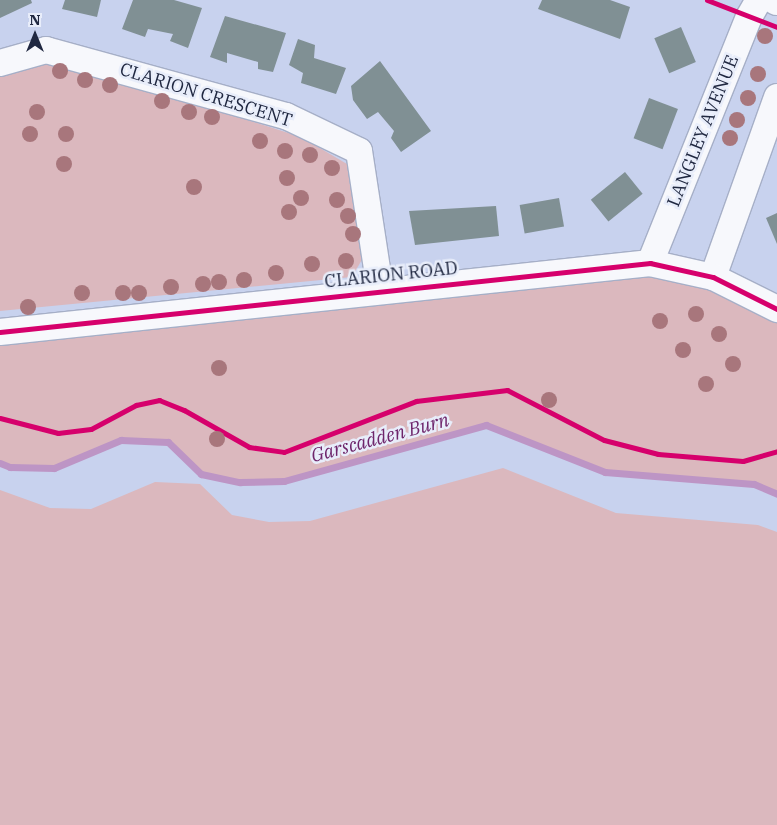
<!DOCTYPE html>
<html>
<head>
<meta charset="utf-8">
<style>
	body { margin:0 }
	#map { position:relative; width:777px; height:825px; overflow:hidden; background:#c8d2ee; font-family:"IBM Plex Serif",serif }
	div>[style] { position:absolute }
	.green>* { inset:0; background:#dbb8be }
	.stream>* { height:7px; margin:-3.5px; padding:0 3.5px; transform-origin:3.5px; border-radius:3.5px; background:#bd95c5 }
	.building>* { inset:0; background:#809094; transform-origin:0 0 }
	.roads { filter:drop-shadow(1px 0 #a6afc7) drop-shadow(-1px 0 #a6afc7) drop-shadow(0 1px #a6afc7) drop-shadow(0 -1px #a6afc7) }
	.street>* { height:26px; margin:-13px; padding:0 13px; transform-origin:13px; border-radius:13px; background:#f7f8fc }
	.secondary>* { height:28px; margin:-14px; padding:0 14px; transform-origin:14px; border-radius:14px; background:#f7f8fc }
	.cycleway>* { height:5px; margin:-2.5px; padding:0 2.5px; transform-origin:2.5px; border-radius:2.5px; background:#d6006c }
	.trees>* { width:16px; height:16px; margin:-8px; border-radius:50%; background:#a8767c }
	span { translate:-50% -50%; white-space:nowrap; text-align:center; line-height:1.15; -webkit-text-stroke:5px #e8edfa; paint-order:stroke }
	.street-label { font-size:18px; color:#202841 }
	.water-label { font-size:19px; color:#6e256b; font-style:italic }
	.north { position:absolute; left:10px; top:10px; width:50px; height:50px; -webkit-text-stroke:4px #e8edfa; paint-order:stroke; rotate:0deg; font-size:14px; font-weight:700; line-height:20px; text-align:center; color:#202841 }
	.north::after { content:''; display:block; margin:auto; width:18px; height:22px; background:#202841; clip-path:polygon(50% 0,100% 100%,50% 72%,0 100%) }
</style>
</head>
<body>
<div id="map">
	<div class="green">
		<i style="clip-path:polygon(42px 55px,301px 137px,347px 164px,364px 256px,352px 277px,0 311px,0 69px)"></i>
		<i style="clip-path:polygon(650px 263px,777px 309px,777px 494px,754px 484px,605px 472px,486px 425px,284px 481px,240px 482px,201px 474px,168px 442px,121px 440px,54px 468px,10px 467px,0 463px,0 332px)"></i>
		<i style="clip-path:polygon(503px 468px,616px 513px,758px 525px,777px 532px,777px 825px,0 825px,0 490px,50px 508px,91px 509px,155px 482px,200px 484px,232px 515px,269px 522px,310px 521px)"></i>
	</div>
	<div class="stream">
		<i style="left:0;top:463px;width:11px;rotate:22deg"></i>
		<i style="left:10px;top:467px;width:44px;rotate:1.3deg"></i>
		<i style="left:54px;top:468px;width:73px;rotate:-22.7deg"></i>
		<i style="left:121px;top:440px;width:47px;rotate:2.4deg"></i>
		<i style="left:168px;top:442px;width:46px;rotate:44.1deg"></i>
		<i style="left:201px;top:474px;width:40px;rotate:12deg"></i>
		<i style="left:240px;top:482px;width:44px;rotate:-1.3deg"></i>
		<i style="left:284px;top:481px;width:210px;rotate:-15.5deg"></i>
		<i style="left:486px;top:425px;width:128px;rotate:21.6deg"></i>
		<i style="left:605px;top:472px;width:149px;rotate:4.6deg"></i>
		<i style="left:754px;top:484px;width:25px;rotate:23deg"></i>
	</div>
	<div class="building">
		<i style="clip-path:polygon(0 0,31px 0,32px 3px,0 18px)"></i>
		<i style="clip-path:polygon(65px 0,101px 0,97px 17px,62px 9px)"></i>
		<i style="clip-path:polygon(133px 0,174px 0,202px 8px,188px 48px,170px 41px,173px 34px,148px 29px,145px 37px,122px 29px)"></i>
		<i style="clip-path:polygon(542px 0,610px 0,630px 7px,620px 39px,538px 9px)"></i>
		<i style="clip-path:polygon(225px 16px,286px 33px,273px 72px,258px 69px,258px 62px,227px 53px,227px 63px,210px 57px)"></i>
		<i style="left:681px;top:27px;width:38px;height:29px;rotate:67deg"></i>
		<i style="clip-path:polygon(298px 39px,315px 45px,314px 58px,346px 68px,336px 94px,301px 83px,303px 73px,289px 65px)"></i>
		<i style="clip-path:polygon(380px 61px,431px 131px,401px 152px,391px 138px,394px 131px,378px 112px,367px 119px,353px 100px,351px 86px)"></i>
		<i style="left:649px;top:98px;width:31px;height:43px;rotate:21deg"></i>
		<i style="left:625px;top:172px;width:28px;height:44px;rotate:51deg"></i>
		<i style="left:559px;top:198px;width:29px;height:40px;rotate:80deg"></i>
		<i style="clip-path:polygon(496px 206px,499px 236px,415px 245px,409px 211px)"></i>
		<i style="clip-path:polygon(777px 213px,777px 244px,766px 218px)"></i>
	</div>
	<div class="roads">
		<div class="street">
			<i style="left:0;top:63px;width:48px;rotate:-15.8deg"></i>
			<i style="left:46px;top:50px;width:249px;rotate:15.4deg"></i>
			<i style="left:286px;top:116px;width:81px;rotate:25.6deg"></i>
			<i style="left:359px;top:151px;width:140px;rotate:81.3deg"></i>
			<i style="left:650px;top:263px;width:265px;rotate:-68.1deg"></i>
			<i style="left:749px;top:17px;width:20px;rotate:-60deg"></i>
			<i style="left:713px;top:277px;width:191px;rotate:-70.4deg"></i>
			<i style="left:0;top:332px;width:654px;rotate:-6.06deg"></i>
			<i style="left:650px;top:263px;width:65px;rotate:12.5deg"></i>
			<i style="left:713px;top:277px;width:72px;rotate:26.6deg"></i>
		</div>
		<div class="secondary">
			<i style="left:775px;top:0;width:2px;rotate:27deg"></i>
		</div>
	</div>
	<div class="cycleway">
		<i style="left:707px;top:0;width:75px;rotate:21.1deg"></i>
		<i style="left:0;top:332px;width:654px;rotate:-6.06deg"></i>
		<i style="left:650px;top:263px;width:65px;rotate:12.5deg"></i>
		<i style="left:713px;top:277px;width:72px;rotate:26.6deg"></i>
		<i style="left:0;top:418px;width:60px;rotate:14.5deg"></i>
		<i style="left:58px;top:433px;width:33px;rotate:-7deg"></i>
		<i style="left:91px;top:429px;width:51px;rotate:-28.1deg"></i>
		<i style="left:136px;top:405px;width:24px;rotate:-12deg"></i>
		<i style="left:159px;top:400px;width:27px;rotate:22deg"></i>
		<i style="left:184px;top:410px;width:75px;rotate:29.6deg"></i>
		<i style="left:249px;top:447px;width:35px;rotate:8deg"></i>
		<i style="left:284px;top:452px;width:142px;rotate:-21.1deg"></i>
		<i style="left:416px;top:401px;width:92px;rotate:-6.9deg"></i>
		<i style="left:507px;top:390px;width:109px;rotate:27.3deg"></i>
		<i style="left:604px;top:440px;width:56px;rotate:14.5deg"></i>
		<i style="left:658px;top:454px;width:85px;rotate:4.7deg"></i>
		<i style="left:743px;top:461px;width:35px;rotate:-16deg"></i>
	</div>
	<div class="trees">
		<i style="left:765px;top:36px"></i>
		<i style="left:60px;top:71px"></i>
		<i style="left:758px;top:74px"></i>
		<i style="left:85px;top:80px"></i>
		<i style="left:110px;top:85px"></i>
		<i style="left:748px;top:98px"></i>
		<i style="left:162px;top:101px"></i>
		<i style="left:37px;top:112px"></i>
		<i style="left:189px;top:112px"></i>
		<i style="left:212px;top:117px"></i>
		<i style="left:737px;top:120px"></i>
		<i style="left:30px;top:134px"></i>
		<i style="left:66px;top:134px"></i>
		<i style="left:730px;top:138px"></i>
		<i style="left:260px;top:141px"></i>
		<i style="left:285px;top:151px"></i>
		<i style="left:310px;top:155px"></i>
		<i style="left:64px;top:164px"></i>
		<i style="left:332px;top:168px"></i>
		<i style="left:287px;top:178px"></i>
		<i style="left:194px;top:187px"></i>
		<i style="left:301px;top:198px"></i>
		<i style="left:337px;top:200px"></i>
		<i style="left:289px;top:212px"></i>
		<i style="left:348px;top:216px"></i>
		<i style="left:353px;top:234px"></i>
		<i style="left:346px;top:261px"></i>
		<i style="left:312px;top:264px"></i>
		<i style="left:276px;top:273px"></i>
		<i style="left:244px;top:280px"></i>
		<i style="left:219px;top:282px"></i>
		<i style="left:203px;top:284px"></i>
		<i style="left:171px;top:287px"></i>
		<i style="left:82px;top:293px"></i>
		<i style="left:123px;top:293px"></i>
		<i style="left:139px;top:293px"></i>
		<i style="left:28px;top:307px"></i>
		<i style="left:696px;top:314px"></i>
		<i style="left:660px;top:321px"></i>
		<i style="left:719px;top:334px"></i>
		<i style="left:683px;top:350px"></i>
		<i style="left:733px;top:364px"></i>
		<i style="left:219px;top:368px"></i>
		<i style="left:706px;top:384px"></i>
		<i style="left:549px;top:400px"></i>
		<i style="left:217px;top:439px"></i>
	</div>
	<div class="street-label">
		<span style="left:206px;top:95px;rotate:17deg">CLARION CRESCENT</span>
		<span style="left:703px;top:131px;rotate:-68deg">LANGLEY AVENUE</span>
		<span style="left:391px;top:275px;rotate:-6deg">CLARION ROAD</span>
	</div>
	<div class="water-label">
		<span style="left:380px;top:438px;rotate:-15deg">Garscadden Burn</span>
	</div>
	<div class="north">N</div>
</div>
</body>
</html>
